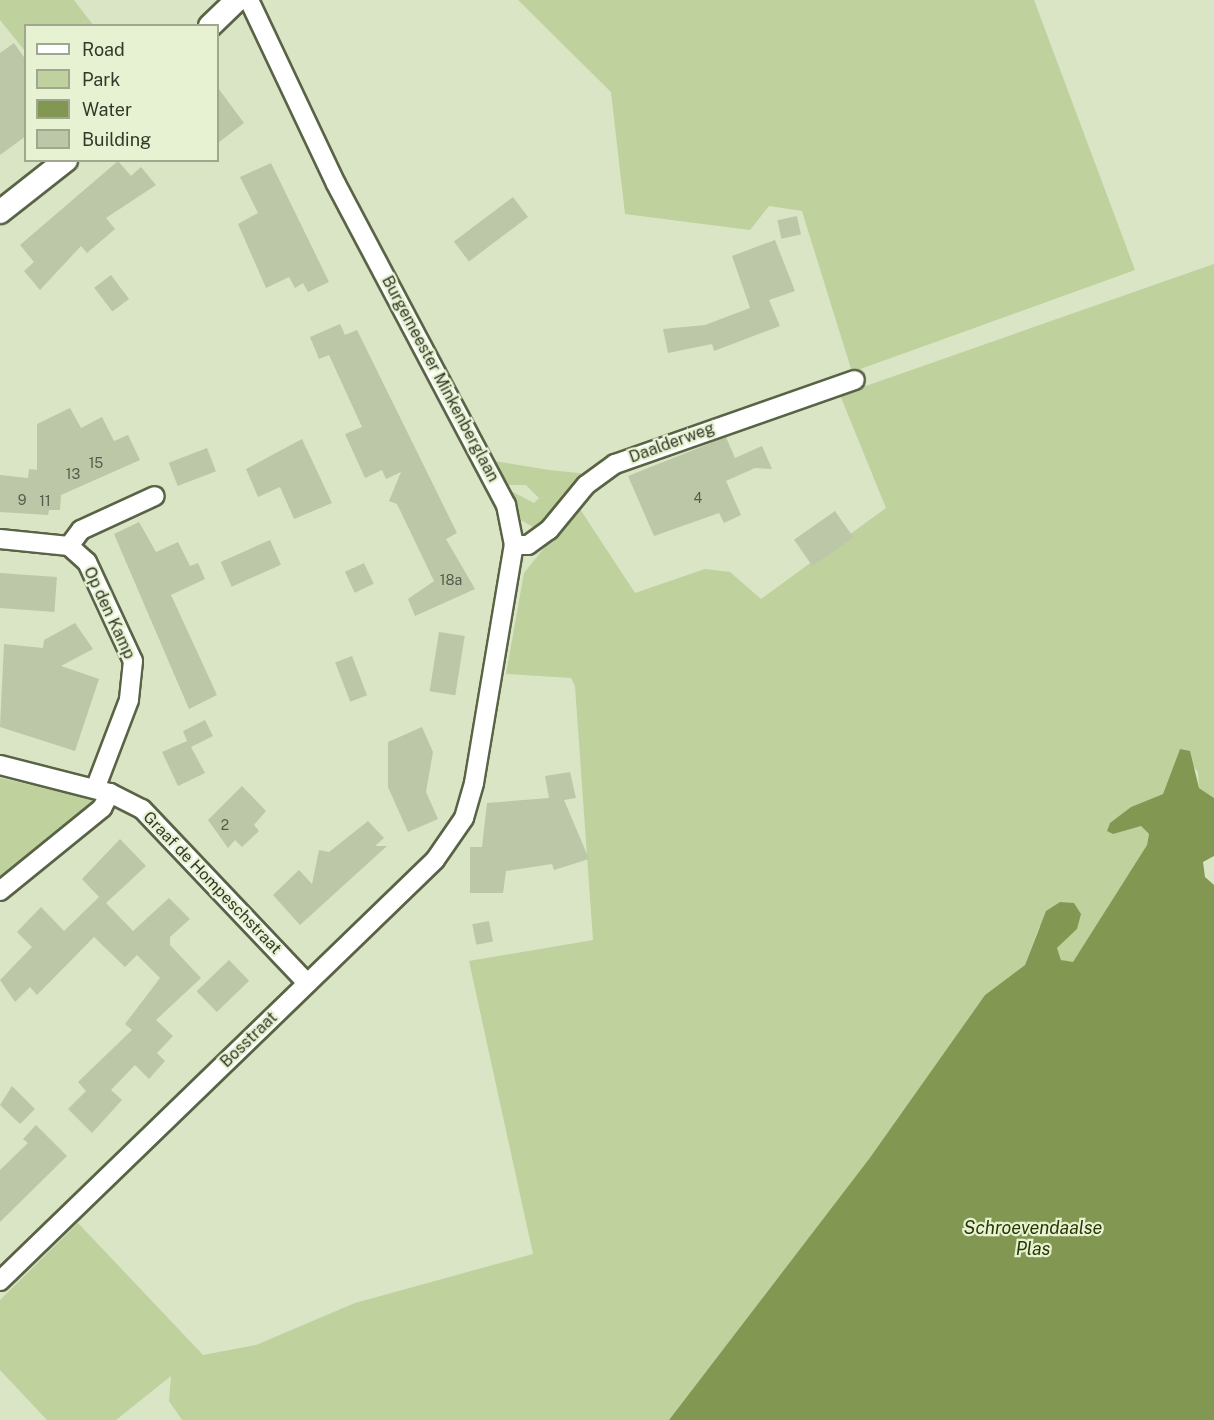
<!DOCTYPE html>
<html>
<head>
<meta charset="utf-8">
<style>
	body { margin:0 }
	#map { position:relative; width:1214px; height:1420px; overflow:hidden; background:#d9e5c4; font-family:"Public Sans",sans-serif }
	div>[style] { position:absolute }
	.green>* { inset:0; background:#bfd19d }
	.water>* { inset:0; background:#829852 }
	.building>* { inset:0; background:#bbc7a7; transform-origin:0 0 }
	.roads { filter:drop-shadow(2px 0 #596346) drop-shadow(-2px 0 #596346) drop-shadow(0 2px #596346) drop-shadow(0 -2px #596346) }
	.minor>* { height:18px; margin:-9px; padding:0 9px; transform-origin:9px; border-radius:9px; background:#fff }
	.tertiary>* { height:22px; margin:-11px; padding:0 11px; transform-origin:11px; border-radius:11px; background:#fff }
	span { translate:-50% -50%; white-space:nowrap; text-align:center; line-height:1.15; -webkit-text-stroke:4.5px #e6f2d1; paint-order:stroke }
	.number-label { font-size:14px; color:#565c4a }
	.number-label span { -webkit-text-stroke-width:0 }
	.street-label { font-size:16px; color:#34382b }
	.water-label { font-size:18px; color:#2a3700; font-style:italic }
	.legend { position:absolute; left:24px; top:24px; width:195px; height:138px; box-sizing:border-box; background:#e6f2d1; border:2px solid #9fa88f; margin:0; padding:8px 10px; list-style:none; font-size:18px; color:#34382b }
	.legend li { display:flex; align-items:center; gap:12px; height:30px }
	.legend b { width:30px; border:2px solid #9fa88f }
</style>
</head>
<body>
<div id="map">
	<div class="green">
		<i style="clip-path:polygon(0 0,74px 0,93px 25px,26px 26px,25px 51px,0 20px)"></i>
		<i style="clip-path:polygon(518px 0,1034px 0,1135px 270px,852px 372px,802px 211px,769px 206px,750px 230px,625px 214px,611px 92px)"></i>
		<i style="clip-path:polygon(1214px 264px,1214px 798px,1199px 788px,1198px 772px,1180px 749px,1163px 794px,1131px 807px,1111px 823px,1128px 829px,1141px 826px,1149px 834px,1147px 845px,1073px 963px,1061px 960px,1057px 948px,1077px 929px,1039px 927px,1025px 965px,985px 995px,869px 1159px,669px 1420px,182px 1420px,169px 1401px,171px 1376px,116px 1420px,47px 1420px,0 1370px,0 1300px,78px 1223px,203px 1355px,256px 1345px,355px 1303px,533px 1254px,469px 961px,593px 940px,575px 686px,571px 678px,506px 674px,524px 573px,578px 506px,635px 593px,705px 569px,730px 572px,761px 599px,886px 508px,840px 395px)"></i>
		<i style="clip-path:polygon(494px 461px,549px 470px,588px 474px,539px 528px,533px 527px,521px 520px,511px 491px,534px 503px,539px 498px,526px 485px,507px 485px)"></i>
		<i style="clip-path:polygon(0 778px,92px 799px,89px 812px,0 884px)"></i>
	</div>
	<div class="water">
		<i style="clip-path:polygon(1180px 749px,1190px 751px,1199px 788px,1214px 798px,1214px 856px,1203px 862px,1205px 877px,1214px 885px,1214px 1420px,669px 1420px,869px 1159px,985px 995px,1025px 965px,1046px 911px,1060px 902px,1074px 903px,1081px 914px,1077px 929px,1057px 948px,1061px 960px,1073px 962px,1147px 845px,1149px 834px,1141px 826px,1113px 834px,1107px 831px,1110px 823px,1131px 807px,1163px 794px)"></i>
	</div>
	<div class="building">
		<i style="clip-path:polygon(14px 43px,26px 60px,26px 136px,0 155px,0 53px)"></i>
		<i style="clip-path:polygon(218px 88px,244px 123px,218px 143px)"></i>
		<i style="clip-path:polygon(118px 161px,131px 176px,141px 167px,156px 185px,106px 218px,115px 229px,87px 253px,81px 246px,40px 290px,24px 271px,34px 262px,20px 245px)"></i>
		<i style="clip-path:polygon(271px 163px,329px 282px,308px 292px,303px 283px,295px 288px,289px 277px,266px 288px,238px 224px,258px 213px,240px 177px)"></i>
		<i style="left:513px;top:197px;width:25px;height:74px;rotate:53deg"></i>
		<i style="left:797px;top:216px;width:19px;height:20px;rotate:78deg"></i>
		<i style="clip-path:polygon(775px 240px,795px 291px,769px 300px,780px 326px,714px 351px,712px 344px,668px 353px,663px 329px,705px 325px,750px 308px,732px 256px)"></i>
		<i style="left:111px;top:275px;width:30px;height:21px;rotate:53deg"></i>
		<i style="clip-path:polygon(340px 324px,345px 335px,357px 330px,457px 533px,446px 539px,475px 589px,415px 616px,408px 599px,434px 581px,397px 504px,389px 501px,401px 472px,386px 479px,382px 470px,365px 478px,345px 434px,362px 427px,329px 355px,319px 359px,310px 337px)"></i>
		<i style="clip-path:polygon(70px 408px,81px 428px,102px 417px,114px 441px,128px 435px,140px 460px,61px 495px,60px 510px,49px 510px,48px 515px,0 512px,0 475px,28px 478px,29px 469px,37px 470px,37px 424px)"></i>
		<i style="clip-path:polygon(726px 437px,735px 458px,762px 446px,772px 469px,755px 468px,726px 481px,741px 515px,724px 523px,719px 513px,654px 536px,628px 476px)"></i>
		<i style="clip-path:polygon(302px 439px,332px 503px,294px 519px,280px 487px,258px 497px,246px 469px)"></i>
		<i style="left:207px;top:448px;width:25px;height:41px;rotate:69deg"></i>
		<i style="left:835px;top:511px;width:32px;height:50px;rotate:55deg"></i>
		<i style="clip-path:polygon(139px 522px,156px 552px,178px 542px,190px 566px,198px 563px,205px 579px,171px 595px,217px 695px,189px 709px,114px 534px)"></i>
		<i style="left:270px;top:540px;width:27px;height:54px;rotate:66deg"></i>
		<i style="left:364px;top:563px;width:23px;height:21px;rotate:65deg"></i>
		<i style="left:0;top:573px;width:57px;height:35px;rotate:4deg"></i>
		<i style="clip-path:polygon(75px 623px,93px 649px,61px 666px,99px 679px,75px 751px,0 727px,4px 644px,43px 648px,44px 640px)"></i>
		<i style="left:439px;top:632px;width:26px;height:60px;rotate:9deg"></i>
		<i style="left:352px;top:656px;width:42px;height:18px;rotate:69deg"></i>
		<i style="clip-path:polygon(205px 720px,213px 736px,191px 747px,205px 773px,178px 786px,162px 752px,187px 741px,183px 731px)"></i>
		<i style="clip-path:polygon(422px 727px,433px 752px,426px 792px,438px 819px,408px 832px,388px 787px,388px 742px)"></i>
		<i style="clip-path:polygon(570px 772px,576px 798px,564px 800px,589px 859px,554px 870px,552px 864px,506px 871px,503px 893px,470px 893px,470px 847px,482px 847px,487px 803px,549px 798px,545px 776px)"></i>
		<i style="clip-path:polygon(242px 786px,266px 811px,254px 825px,259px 831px,242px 847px,235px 840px,228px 848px,208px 820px)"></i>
		<i style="clip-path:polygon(368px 821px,384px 838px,375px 846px,387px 846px,300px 925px,273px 895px,299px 870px,312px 884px,319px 850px,329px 852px)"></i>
		<i style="clip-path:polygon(120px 839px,146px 866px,106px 903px,133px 931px,169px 898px,190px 919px,170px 937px,170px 945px,201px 978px,156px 1020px,173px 1036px,157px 1053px,165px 1061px,149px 1079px,135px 1065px,111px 1090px,122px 1100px,92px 1133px,68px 1109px,86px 1091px,78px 1082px,132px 1030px,125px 1024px,160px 978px,137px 955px,125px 967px,94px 937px,37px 995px,30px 987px,15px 1002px,0 980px,32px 947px,17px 932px,41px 907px,64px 931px,99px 897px,82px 879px)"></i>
		<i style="left:489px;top:921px;width:21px;height:17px;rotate:79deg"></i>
		<i style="left:229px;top:960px;width:29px;height:45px;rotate:46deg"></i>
		<i style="clip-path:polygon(12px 1086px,35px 1109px,20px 1124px,0 1105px)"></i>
		<i style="clip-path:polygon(36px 1125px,67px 1156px,0 1222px,0 1170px,28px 1143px,23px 1139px)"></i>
	</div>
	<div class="roads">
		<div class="minor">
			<i style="left:0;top:539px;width:69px;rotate:5.8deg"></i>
			<i style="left:69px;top:546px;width:24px;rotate:42deg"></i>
			<i style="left:87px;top:562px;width:109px;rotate:65.1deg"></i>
			<i style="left:133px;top:661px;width:39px;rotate:96deg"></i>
			<i style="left:129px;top:700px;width:95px;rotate:110.9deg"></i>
			<i style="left:514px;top:545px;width:14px"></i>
			<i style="left:528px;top:545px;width:26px;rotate:-36deg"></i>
			<i style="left:549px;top:530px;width:58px;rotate:-50.6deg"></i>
			<i style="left:586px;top:485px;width:36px;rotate:-36deg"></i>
			<i style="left:615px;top:464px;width:254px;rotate:-19.3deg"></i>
			<i style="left:69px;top:546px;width:20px;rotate:-53deg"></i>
			<i style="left:81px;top:530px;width:81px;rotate:-24.7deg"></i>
			<i style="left:0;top:765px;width:114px;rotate:14.3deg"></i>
			<i style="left:110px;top:793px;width:36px;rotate:27deg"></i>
			<i style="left:142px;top:809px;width:240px;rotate:46.5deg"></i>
			<i style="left:0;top:891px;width:132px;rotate:-39.1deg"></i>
			<i style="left:102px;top:808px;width:17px;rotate:-62deg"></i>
			<i style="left:0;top:1281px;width:605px;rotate:-44.06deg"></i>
			<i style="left:435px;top:860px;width:51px;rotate:-55.4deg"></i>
			<i style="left:464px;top:818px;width:36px;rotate:-74deg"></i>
			<i style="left:474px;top:783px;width:241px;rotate:-80.5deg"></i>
			<i style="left:514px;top:545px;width:41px;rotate:-101.3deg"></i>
			<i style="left:506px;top:505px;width:363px;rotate:-117.9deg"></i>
			<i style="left:336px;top:184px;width:204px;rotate:-115.3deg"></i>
		</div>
		<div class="tertiary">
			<i style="left:210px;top:26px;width:37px;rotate:-44deg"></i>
			<i style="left:0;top:212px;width:84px;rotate:-38.2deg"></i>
		</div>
	</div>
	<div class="number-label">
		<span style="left:96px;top:463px">15</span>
		<span style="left:73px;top:474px">13</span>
		<span style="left:698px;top:498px">4</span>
		<span style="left:22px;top:500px">9</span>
		<span style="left:45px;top:501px">11</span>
		<span style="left:451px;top:580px">18a</span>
		<span style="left:225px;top:825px">2</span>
	</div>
	<div class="street-label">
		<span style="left:440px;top:379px;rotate:62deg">Burgemeester Minkenberglaan</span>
		<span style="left:672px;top:443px;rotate:-20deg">Daalderweg</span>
		<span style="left:109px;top:613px;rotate:65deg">Op den Kamp</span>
		<span style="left:212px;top:883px;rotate:46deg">Graaf de Hompeschstraat</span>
		<span style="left:249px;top:1040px;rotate:-44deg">Bosstraat</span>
	</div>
	<div class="water-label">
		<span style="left:1033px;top:1239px">Schroevendaalse<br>Plas</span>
	</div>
	<ul class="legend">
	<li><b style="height:8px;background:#fff"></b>Road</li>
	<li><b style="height:16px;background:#bfd19d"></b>Park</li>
	<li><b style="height:16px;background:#829852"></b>Water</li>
	<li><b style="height:16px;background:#bbc7a7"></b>Building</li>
	</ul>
</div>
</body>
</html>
